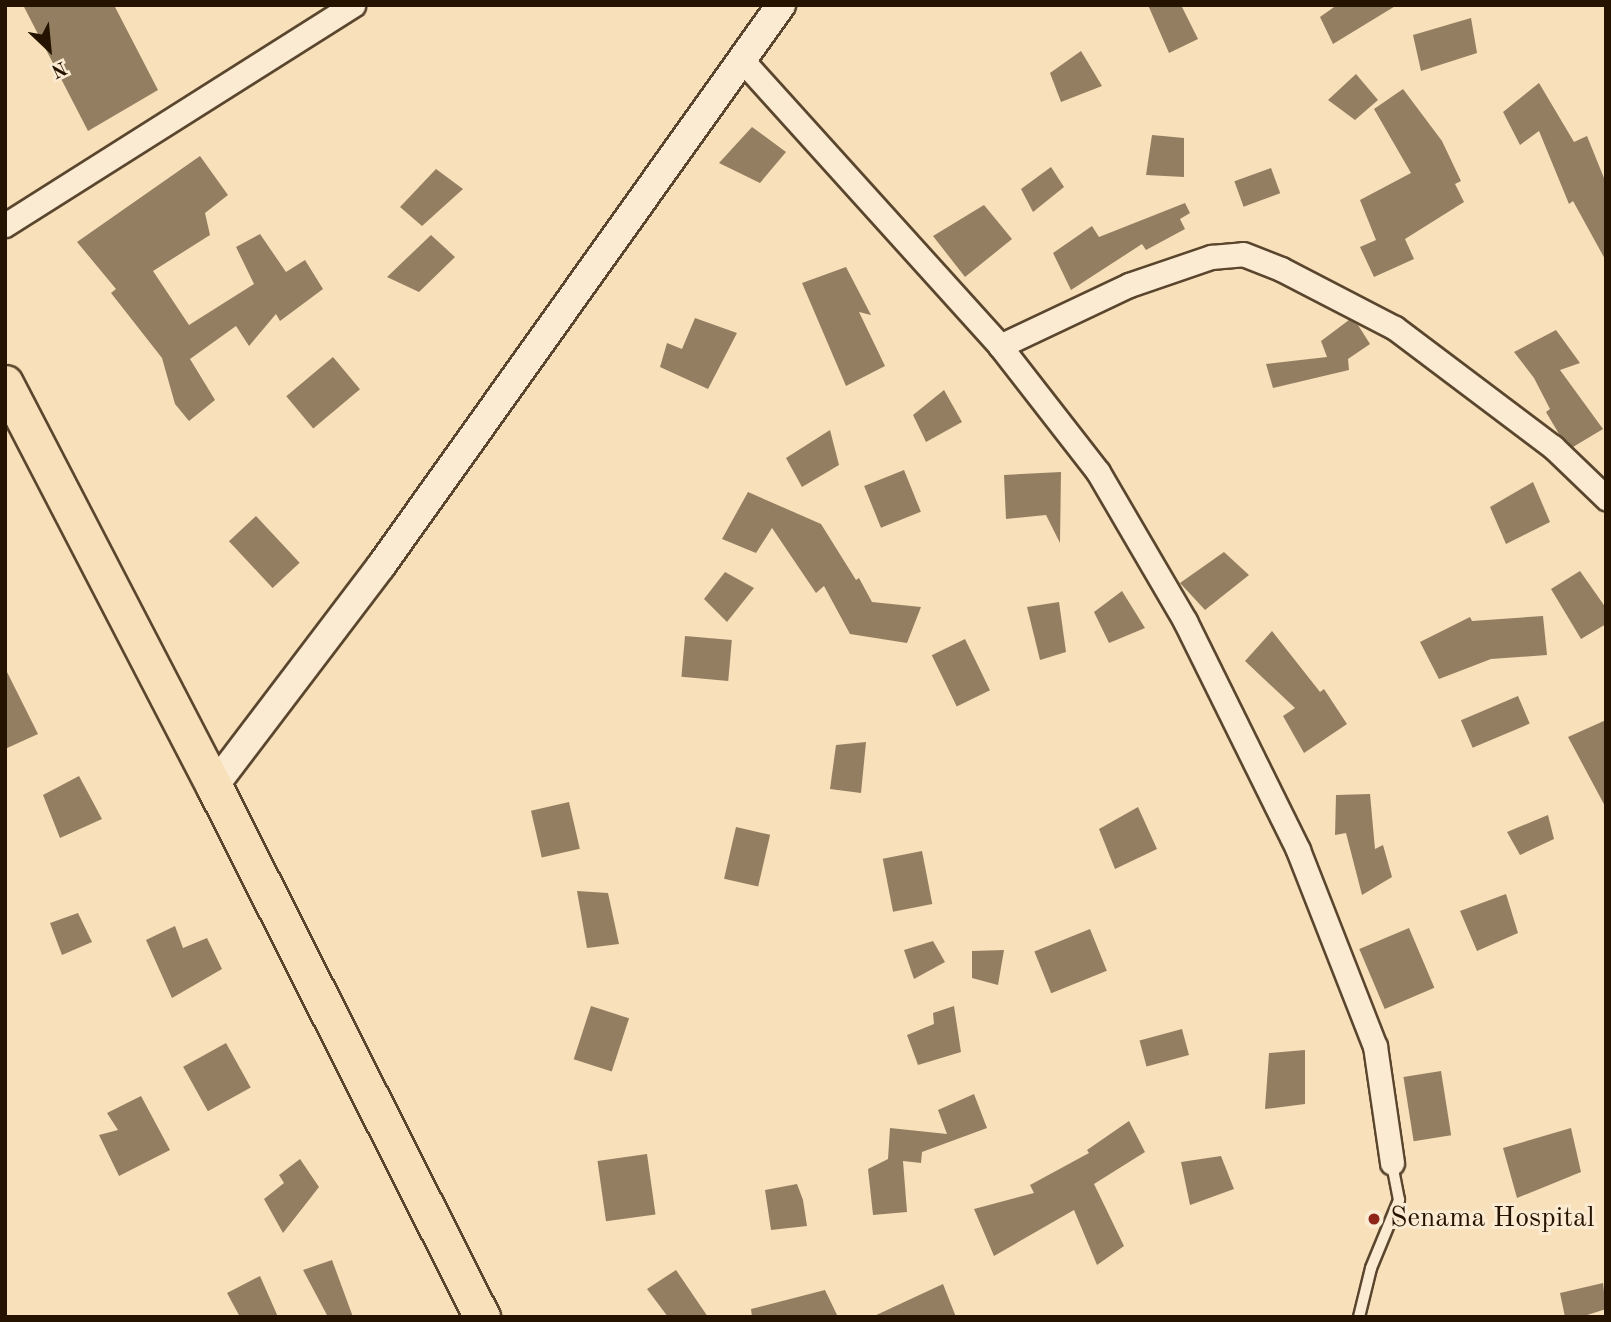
<!DOCTYPE html>
<html>
<head>
<meta charset="utf-8">
<style>
	body { margin:0 }
	#map { position:relative; width:1611px; height:1322px; overflow:hidden; background:#f8e0ba; font-family:"Old Standard TT",serif }
	div>[style] { position:absolute }
	.building>* { inset:0; background:#937e61; transform-origin:0 0 }
	.roads { filter:drop-shadow(2px 0 #5a462e) drop-shadow(-2px 0 #5a462e) drop-shadow(0 2px #5a462e) drop-shadow(0 -2px #5a462e) }
	.service>* { height:10px; margin:-5px; padding:0 5px; transform-origin:5px; border-radius:5px; background:#faebd2 }
	.minor>* { height:23px; margin:-11.5px; padding:0 11.5px; transform-origin:11.5px; border-radius:11.5px; background:#faebd2 }
	.tertiary>* { height:28px; margin:-14px; padding:0 14px; transform-origin:14px; border-radius:14px; background:#faebd2 }
	.primary>* { height:35px; margin:-17.5px; padding:0 17.5px; transform-origin:17.5px; border-radius:17.5px; background:#f8e0ba }
	.dots>* { width:19px; height:19px; translate:-50% -50%; box-sizing:border-box; border:4px solid #faebd2; border-radius:50% }
	span { translate:-50% -50%; white-space:nowrap; text-align:center; line-height:1.15; -webkit-text-stroke:6px #faebd2; paint-order:stroke }
	.poi-label { font-size:28px; color:#251300 }
	.left { translate:0 -50%; text-align:left }
	.frame { position:absolute; inset:0; border:7px solid #251300; pointer-events:none }
	.north { position:absolute; left:14px; top:14px; width:70px; height:70px; -webkit-text-stroke:5px #faebd2; paint-order:stroke; rotate:154deg; font-size:19px; font-weight:700; line-height:28px; text-align:center; color:#251300 }
	.north::after { content:''; display:block; margin:auto; width:24px; height:32px; background:#251300; clip-path:polygon(50% 0,100% 100%,50% 72%,0 100%) }
</style>
</head>
<body>
<div id="map">
	<div class="building">
		<i style="clip-path:polygon(23px 5px,114px 5px,158px 90px,88px 131px)"></i>
		<i style="clip-path:polygon(1148px 5px,1181px 5px,1198px 39px,1169px 53px)"></i>
		<i style="clip-path:polygon(1337px 5px,1397px 5px,1333px 44px,1320px 17px)"></i>
		<i style="clip-path:polygon(1471px 18px,1477px 53px,1421px 71px,1413px 35px)"></i>
		<i style="clip-path:polygon(1081px 51px,1102px 86px,1061px 102px,1050px 73px)"></i>
		<i style="clip-path:polygon(1356px 74px,1378px 100px,1355px 120px,1328px 100px)"></i>
		<i style="clip-path:polygon(1539px 83px,1574px 142px,1587px 136px,1606px 183px,1606px 261px,1573px 201px,1569px 204px,1539px 131px,1520px 145px,1503px 112px)"></i>
		<i style="clip-path:polygon(1403px 89px,1442px 141px,1461px 181px,1455px 184px,1464px 202px,1405px 239px,1414px 259px,1374px 277px,1360px 247px,1376px 240px,1360px 200px,1411px 173px,1374px 109px)"></i>
		<i style="clip-path:polygon(752px 127px,786px 152px,760px 183px,719px 163px)"></i>
		<i style="clip-path:polygon(1152px 135px,1184px 138px,1184px 177px,1146px 175px)"></i>
		<i style="clip-path:polygon(200px 156px,228px 195px,205px 213px,210px 235px,153px 271px,189px 325px,254px 284px,236px 247px,260px 234px,286px 272px,305px 260px,323px 289px,280px 321px,276px 314px,249px 346px,236px 326px,190px 359px,215px 400px,189px 421px,175px 404px,162px 358px,111px 293px,116px 289px,77px 242px)"></i>
		<i style="clip-path:polygon(1051px 167px,1064px 187px,1033px 212px,1021px 189px)"></i>
		<i style="left:1271px;top:168px;width:27px;height:39px;rotate:70deg"></i>
		<i style="clip-path:polygon(436px 169px,463px 189px,422px 226px,400px 207px)"></i>
		<i style="clip-path:polygon(1185px 203px,1190px 213px,1180px 219px,1185px 229px,1146px 250px,1142px 244px,1071px 290px,1053px 253px,1092px 226px,1099px 237px)"></i>
		<i style="clip-path:polygon(984px 205px,1012px 239px,965px 277px,933px 236px)"></i>
		<i style="clip-path:polygon(431px 235px,455px 257px,419px 292px,387px 277px)"></i>
		<i style="clip-path:polygon(846px 267px,871px 315px,859px 312px,885px 366px,846px 386px,802px 283px)"></i>
		<i style="clip-path:polygon(695px 318px,737px 333px,708px 389px,660px 367px,667px 343px,682px 349px)"></i>
		<i style="clip-path:polygon(1349px 320px,1358px 325px,1370px 344px,1348px 359px,1349px 370px,1273px 388px,1266px 364px,1327px 357px,1321px 341px)"></i>
		<i style="clip-path:polygon(1556px 330px,1580px 363px,1560px 370px,1603px 429px,1573px 447px,1559px 434px,1546px 412px,1550px 409px,1534px 378px,1514px 352px)"></i>
		<i style="left:333px;top:357px;width:42px;height:61px;rotate:50deg"></i>
		<i style="clip-path:polygon(944px 390px,962px 422px,926px 442px,913px 415px)"></i>
		<i style="clip-path:polygon(830px 430px,839px 465px,802px 487px,786px 458px)"></i>
		<i style="left:904px;top:470px;width:45px;height:43px;rotate:68deg"></i>
		<i style="clip-path:polygon(1061px 472px,1060px 543px,1046px 515px,1006px 519px,1004px 475px)"></i>
		<i style="clip-path:polygon(1533px 482px,1550px 522px,1506px 544px,1490px 507px)"></i>
		<i style="clip-path:polygon(748px 492px,821px 524px,856px 580px,859px 578px,872px 602px,921px 607px,907px 643px,850px 634px,824px 586px,816px 593px,772px 528px,756px 553px,722px 539px)"></i>
		<i style="left:256px;top:516px;width:64px;height:37px;rotate:47deg"></i>
		<i style="clip-path:polygon(1224px 552px,1249px 575px,1205px 610px,1180px 583px)"></i>
		<i style="clip-path:polygon(1580px 571px,1606px 608px,1606px 624px,1581px 639px,1551px 589px)"></i>
		<i style="clip-path:polygon(725px 572px,754px 588px,727px 622px,704px 599px)"></i>
		<i style="clip-path:polygon(1122px 591px,1145px 628px,1109px 643px,1094px 612px)"></i>
		<i style="clip-path:polygon(1059px 602px,1066px 652px,1040px 660px,1027px 607px)"></i>
		<i style="clip-path:polygon(1543px 616px,1547px 655px,1491px 659px,1439px 679px,1420px 642px,1470px 617px,1472px 621px)"></i>
		<i style="clip-path:polygon(1272px 631px,1320px 692px,1324px 689px,1347px 724px,1304px 753px,1283px 716px,1295px 708px,1245px 661px)"></i>
		<i style="left:685px;top:636px;width:47px;height:41px;rotate:5deg"></i>
		<i style="left:965px;top:639px;width:57px;height:37px;rotate:64deg"></i>
		<i style="clip-path:polygon(5px 668px,38px 734px,5px 749px)"></i>
		<i style="left:1518px;top:696px;width:30px;height:62px;rotate:67deg"></i>
		<i style="clip-path:polygon(1606px 720px,1606px 808px,1568px 737px)"></i>
		<i style="clip-path:polygon(866px 742px,861px 793px,830px 789px,836px 745px)"></i>
		<i style="clip-path:polygon(79px 776px,102px 819px,60px 838px,43px 795px)"></i>
		<i style="clip-path:polygon(1370px 794px,1375px 849px,1383px 845px,1392px 877px,1362px 895px,1346px 833px,1335px 835px,1336px 795px)"></i>
		<i style="left:569px;top:802px;width:48px;height:39px;rotate:77deg"></i>
		<i style="clip-path:polygon(1138px 807px,1157px 849px,1115px 869px,1099px 829px)"></i>
		<i style="clip-path:polygon(1548px 815px,1554px 839px,1520px 855px,1507px 832px)"></i>
		<i style="left:736px;top:827px;width:35px;height:53px;rotate:13deg"></i>
		<i style="left:922px;top:851px;width:54px;height:40px;rotate:79deg"></i>
		<i style="clip-path:polygon(577px 891px,608px 893px,619px 944px,587px 948px)"></i>
		<i style="clip-path:polygon(1506px 894px,1518px 933px,1477px 951px,1460px 911px)"></i>
		<i style="clip-path:polygon(78px 913px,92px 942px,62px 955px,50px 923px)"></i>
		<i style="clip-path:polygon(175px 926px,183px 948px,207px 938px,222px 969px,172px 998px,146px 940px)"></i>
		<i style="left:1409px;top:928px;width:65px;height:54px;rotate:67deg"></i>
		<i style="left:1090px;top:929px;width:45px;height:60px;rotate:68deg"></i>
		<i style="clip-path:polygon(933px 941px,945px 962px,914px 979px,904px 950px)"></i>
		<i style="clip-path:polygon(1004px 950px,998px 985px,972px 978px,972px 951px)"></i>
		<i style="left:591px;top:1006px;width:40px;height:56px;rotate:18deg"></i>
		<i style="clip-path:polygon(954px 1006px,961px 1052px,918px 1065px,907px 1035px,934px 1024px,933px 1013px)"></i>
		<i style="left:1182px;top:1029px;width:27px;height:44px;rotate:75deg"></i>
		<i style="left:226px;top:1043px;width:51px;height:49px;rotate:61deg"></i>
		<i style="clip-path:polygon(1305px 1050px,1305px 1104px,1265px 1109px,1269px 1053px)"></i>
		<i style="left:1441px;top:1071px;width:65px;height:38px;rotate:81deg"></i>
		<i style="clip-path:polygon(974px 1094px,987px 1128px,922px 1152px,921px 1163px,903px 1161px,907px 1212px,873px 1215px,868px 1169px,888px 1159px,890px 1128px,947px 1134px,938px 1110px)"></i>
		<i style="clip-path:polygon(141px 1096px,170px 1150px,119px 1176px,99px 1135px,118px 1130px,107px 1113px)"></i>
		<i style="clip-path:polygon(1129px 1121px,1145px 1152px,1094px 1184px,1124px 1246px,1097px 1265px,1074px 1210px,994px 1256px,974px 1209px,1034px 1193px,1030px 1185px,1089px 1153px,1087px 1150px)"></i>
		<i style="clip-path:polygon(1571px 1128px,1581px 1172px,1517px 1198px,1503px 1148px)"></i>
		<i style="left:647px;top:1154px;width:61px;height:50px;rotate:82deg"></i>
		<i style="clip-path:polygon(1221px 1156px,1234px 1189px,1190px 1205px,1181px 1162px)"></i>
		<i style="clip-path:polygon(300px 1159px,319px 1187px,283px 1233px,264px 1199px,284px 1183px,279px 1175px)"></i>
		<i style="clip-path:polygon(797px 1184px,803px 1200px,807px 1226px,771px 1230px,765px 1190px)"></i>
		<i style="clip-path:polygon(332px 1260px,353px 1317px,328px 1317px,303px 1270px)"></i>
		<i style="clip-path:polygon(676px 1270px,708px 1317px,668px 1317px,647px 1289px)"></i>
		<i style="clip-path:polygon(260px 1276px,278px 1317px,240px 1317px,227px 1293px)"></i>
		<i style="clip-path:polygon(1603px 1283px,1606px 1309px,1581px 1317px,1565px 1317px,1560px 1293px)"></i>
		<i style="clip-path:polygon(943px 1284px,956px 1317px,872px 1317px)"></i>
		<i style="clip-path:polygon(825px 1290px,838px 1317px,752px 1317px,751px 1309px)"></i>
	</div>
	<div class="roads">
		<div class="service">
			<i style="left:1359px;top:1317px;width:50px;rotate:-76.2deg"></i>
			<i style="left:1371px;top:1268px;width:74px;rotate:-67.6deg"></i>
			<i style="left:1399px;top:1200px;width:38px;rotate:-101deg"></i>
		</div>
		<div class="minor">
			<i style="left:742px;top:60px;width:385px;rotate:47.9deg"></i>
			<i style="left:1000px;top:346px;width:160px;rotate:52.1deg"></i>
			<i style="left:1098px;top:472px;width:173px;rotate:59.7deg"></i>
			<i style="left:1185px;top:621px;width:255px;rotate:63.7deg"></i>
			<i style="left:1298px;top:850px;width:211px;rotate:68.6deg"></i>
			<i style="left:1375px;top:1046px;width:118px;rotate:81.7deg"></i>
			<i style="left:5px;top:225px;width:412px;rotate:-32.3deg"></i>
			<i style="left:1000px;top:346px;width:143px;rotate:-25.3deg"></i>
			<i style="left:1129px;top:285px;width:87px;rotate:-18.9deg"></i>
			<i style="left:1211px;top:257px;width:32px;rotate:-5deg"></i>
			<i style="left:1243px;top:254px;width:41px;rotate:21.5deg"></i>
			<i style="left:1281px;top:269px;width:128px;rotate:27.4deg"></i>
			<i style="left:1395px;top:328px;width:198px;rotate:37deg"></i>
			<i style="left:1553px;top:447px;width:74px;rotate:43.9deg"></i>
		</div>
		<div class="tertiary">
			<i style="left:214px;top:786px;width:276px;rotate:-52.8deg"></i>
			<i style="left:381px;top:566px;width:689px;rotate:-54.51deg"></i>
		</div>
		<div class="primary">
			<i style="left:5px;top:383px;width:454px;rotate:62.6deg"></i>
			<i style="left:214px;top:786px;width:595px;rotate:63.22deg"></i>
		</div>
	</div>
	<div class="dots">
		<i style="left:1374px;top:1219px;background:#8f2418"></i>
	</div>
	<div class="poi-label">
		<span class="left" style="left:1390px;top:1219px">Senama Hospital</span>
	</div>
	<div class="frame"></div>
	<div class="north">N</div>
</div>
</body>
</html>
